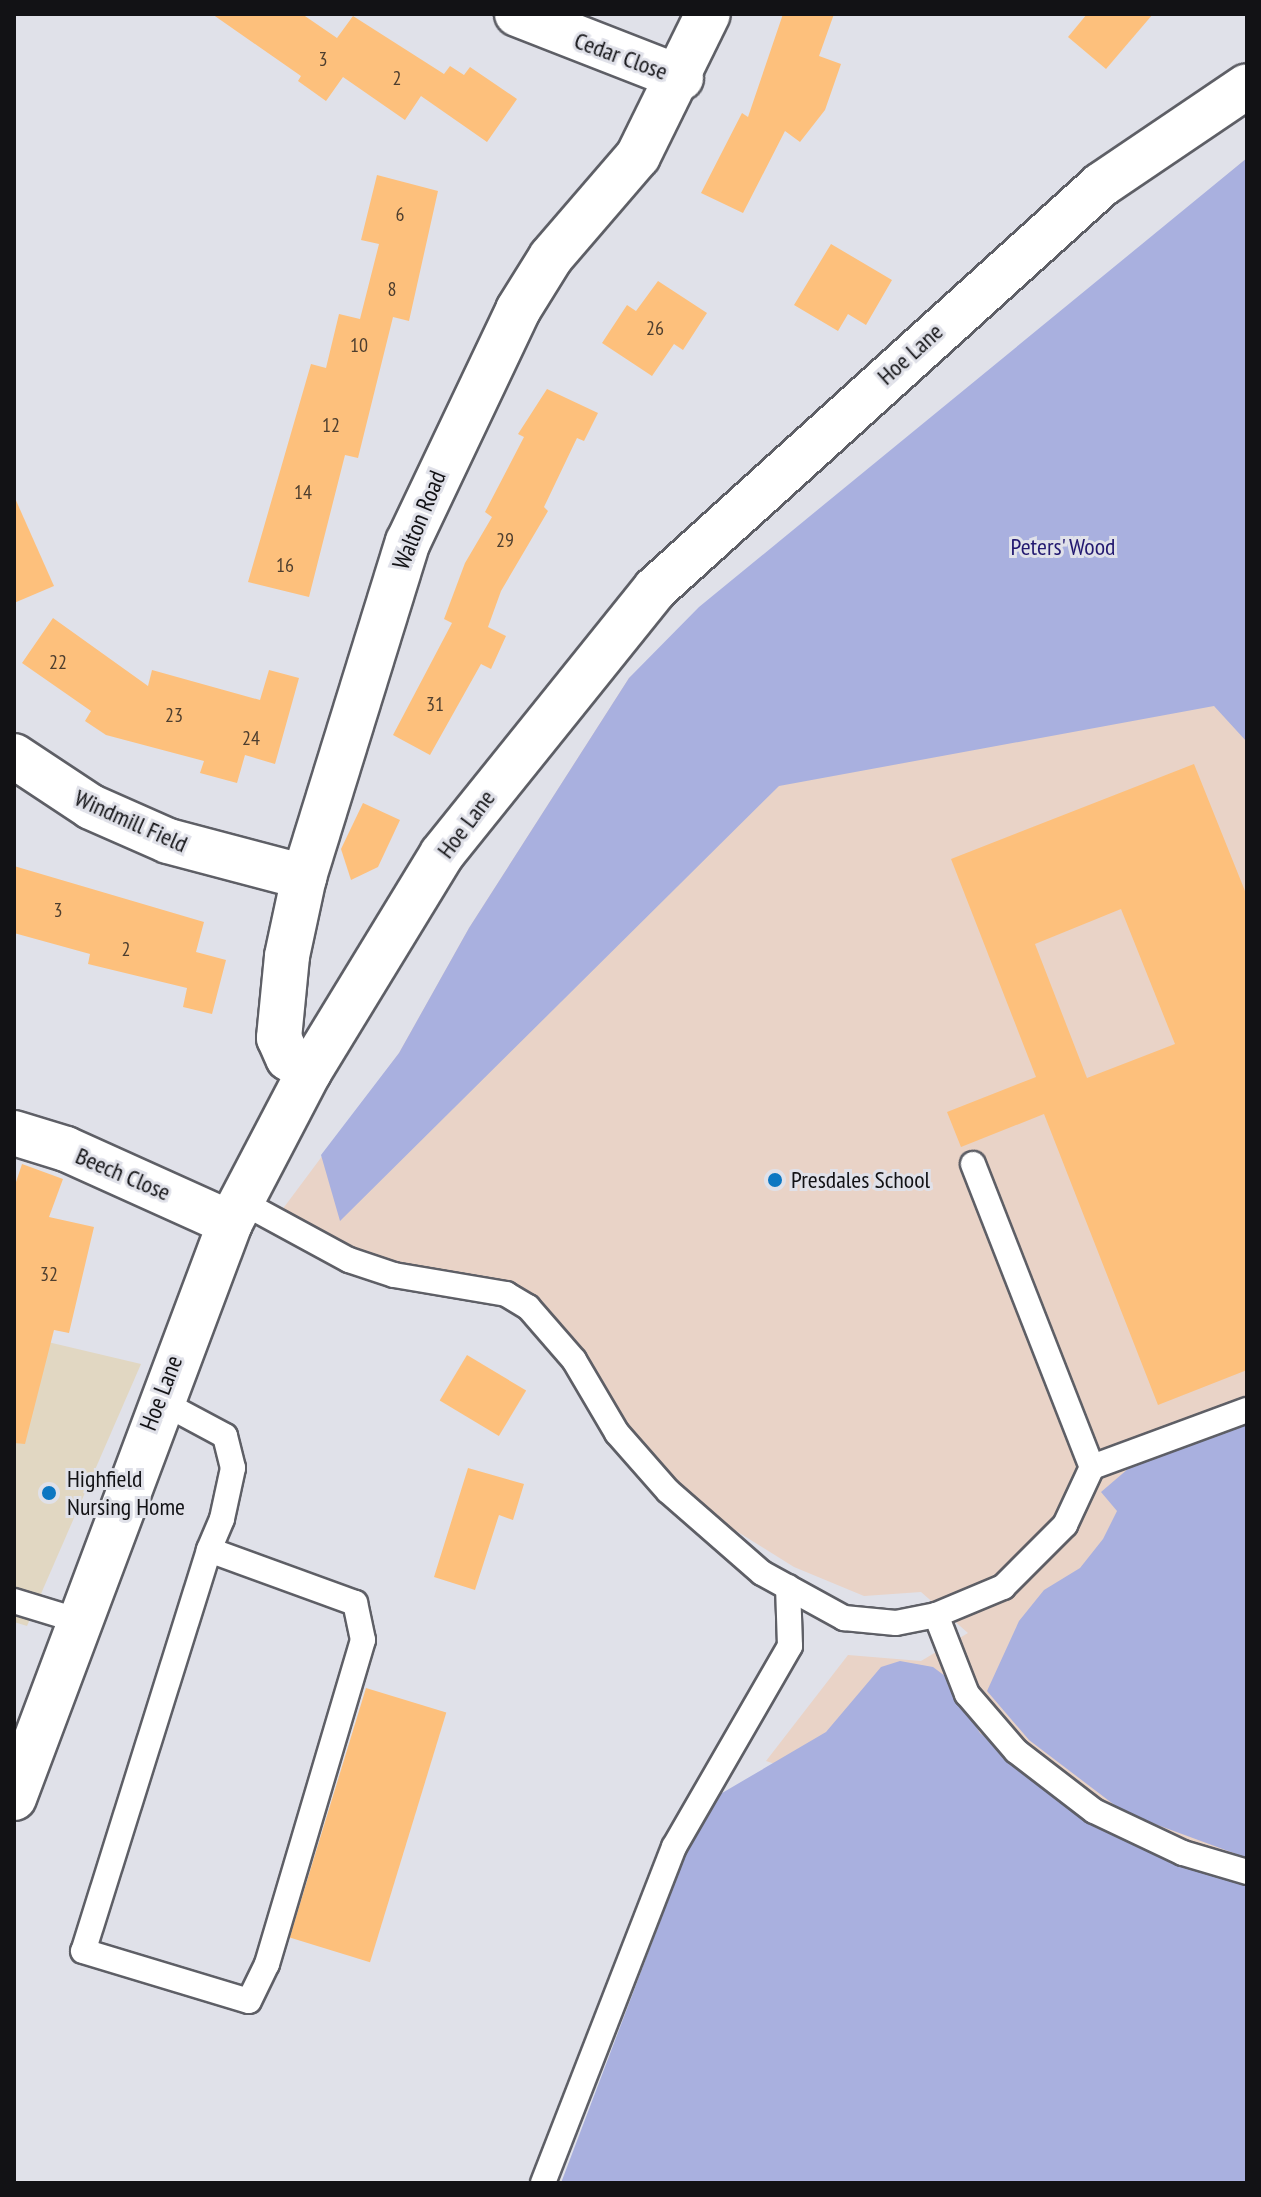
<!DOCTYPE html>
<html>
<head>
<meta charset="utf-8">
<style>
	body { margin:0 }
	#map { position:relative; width:1261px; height:2197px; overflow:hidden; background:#e0e1e9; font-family:"PT Sans Narrow",sans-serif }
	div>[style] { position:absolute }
	.education>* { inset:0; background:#e9d3c7 }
	.medical>* { inset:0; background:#e1d7c2 }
	.green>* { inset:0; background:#a9b0df }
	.building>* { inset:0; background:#fdc07c; transform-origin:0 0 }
	.roads { filter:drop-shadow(2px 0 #5e5f66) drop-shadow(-2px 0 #5e5f66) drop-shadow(0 2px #5e5f66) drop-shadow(0 -2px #5e5f66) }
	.service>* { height:24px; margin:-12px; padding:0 12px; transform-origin:12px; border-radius:12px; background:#fff }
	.minor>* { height:44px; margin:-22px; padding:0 22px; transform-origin:22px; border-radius:22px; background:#fff }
	.tertiary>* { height:44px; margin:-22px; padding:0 22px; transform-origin:22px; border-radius:22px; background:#fff }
	.dots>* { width:22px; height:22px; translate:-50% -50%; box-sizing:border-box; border:4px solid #e0e1e9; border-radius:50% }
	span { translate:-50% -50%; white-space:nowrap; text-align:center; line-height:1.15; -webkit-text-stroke:6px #e0e1e9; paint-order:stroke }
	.number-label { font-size:20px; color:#4d3e2f }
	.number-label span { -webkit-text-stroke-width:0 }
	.street-label { font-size:24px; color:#121215 }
	.park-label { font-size:24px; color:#231970 }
	.poi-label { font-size:24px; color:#121215 }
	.left { translate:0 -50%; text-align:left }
	.frame { position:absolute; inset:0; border:16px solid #121215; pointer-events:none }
</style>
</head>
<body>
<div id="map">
	<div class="education">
		<i style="clip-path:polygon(1247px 158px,1247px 2183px,561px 2183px,717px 1796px,778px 1765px,766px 1761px,848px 1655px,921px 1661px,968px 1633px,921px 1592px,864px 1596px,794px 1567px,725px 1524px,675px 1486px,524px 1308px,399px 1276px,276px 1218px,399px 1053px,469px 928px,629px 678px)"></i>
	</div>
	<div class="medical">
		<i style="clip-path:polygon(14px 1334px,141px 1364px,27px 1626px,14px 1622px)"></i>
	</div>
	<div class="green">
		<i style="clip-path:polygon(1247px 158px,1247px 742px,1214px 706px,779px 786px,340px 1221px,321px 1155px,399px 1053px,469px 928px,629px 678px,699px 607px)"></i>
		<i style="clip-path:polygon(1247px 1423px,1247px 1858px,1125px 1813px,1029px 1740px,987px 1691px,1019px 1621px,1044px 1590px,1080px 1568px,1103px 1539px,1117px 1511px,1101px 1492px,1136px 1462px)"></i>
		<i style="clip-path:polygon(900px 1661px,933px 1667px,945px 1676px,980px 1733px,1079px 1811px,1182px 1864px,1247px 1884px,1247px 2183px,561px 2183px,697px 1824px,717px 1796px,826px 1732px,881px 1667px)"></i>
	</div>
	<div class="building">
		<i style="clip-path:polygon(212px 14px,302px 14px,337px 38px,353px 16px,444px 74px,450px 66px,464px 75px,470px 67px,517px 99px,487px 142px,421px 96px,405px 120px,343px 77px,326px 101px,298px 81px,301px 76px)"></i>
		<i style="clip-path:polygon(783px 14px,834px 14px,819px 56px,841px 64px,825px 110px,800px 142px,785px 131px,743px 213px,701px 193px,742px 113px,748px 117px)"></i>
		<i style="clip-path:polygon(1087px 14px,1153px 14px,1106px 69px,1068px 37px)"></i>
		<i style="clip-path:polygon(377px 175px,438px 191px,409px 321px,393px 317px,358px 458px,345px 455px,309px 597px,248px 582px,311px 364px,326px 368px,339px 314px,360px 319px,379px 244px,361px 240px)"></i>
		<i style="clip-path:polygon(831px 244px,892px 280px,866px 325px,848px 314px,838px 331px,794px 305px)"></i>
		<i style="clip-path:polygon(658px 281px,707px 313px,683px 350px,674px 344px,652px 376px,602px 343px,627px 305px,636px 311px)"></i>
		<i style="clip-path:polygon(547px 389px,598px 413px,584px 441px,577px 438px,544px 507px,548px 511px,501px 591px,488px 627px,506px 636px,491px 669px,481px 664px,430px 755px,393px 735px,452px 623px,444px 619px,465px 563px,492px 517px,485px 512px,524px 437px,518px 434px)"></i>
		<i style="clip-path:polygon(14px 496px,54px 586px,14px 603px)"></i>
		<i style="clip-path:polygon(53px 618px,148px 686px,152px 670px,260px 700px,269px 670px,299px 678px,275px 764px,245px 755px,237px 783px,200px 773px,204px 761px,106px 735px,85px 721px,91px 711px,22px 663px)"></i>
		<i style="clip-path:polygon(evenodd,1194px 764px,1247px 896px,1247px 1370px,1158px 1405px,1044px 1114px,961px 1147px,947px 1112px,1036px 1077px,951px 859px,1194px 764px,1121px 909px,1175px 1044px,1087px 1078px,1035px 944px,1121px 909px)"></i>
		<i style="clip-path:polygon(363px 803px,400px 820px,378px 867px,351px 880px,341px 849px)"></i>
		<i style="clip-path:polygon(14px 866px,204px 922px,196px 952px,226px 960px,212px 1014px,183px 1007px,187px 988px,88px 964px,90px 954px,14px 933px)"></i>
		<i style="clip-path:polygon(22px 1164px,63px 1179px,49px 1217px,94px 1227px,69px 1333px,54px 1330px,25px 1444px,14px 1443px,14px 1188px)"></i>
		<i style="left:467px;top:1355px;width:69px;height:53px;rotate:31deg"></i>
		<i style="clip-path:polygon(468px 1468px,524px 1484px,513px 1520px,499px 1515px,475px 1590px,434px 1577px)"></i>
		<i style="left:366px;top:1688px;width:84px;height:261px;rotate:17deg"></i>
	</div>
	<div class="roads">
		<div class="service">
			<i style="left:973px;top:1164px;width:326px;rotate:68.6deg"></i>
			<i style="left:242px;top:1202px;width:122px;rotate:28.5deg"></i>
			<i style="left:349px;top:1260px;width:47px;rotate:18.4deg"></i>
			<i style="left:394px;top:1275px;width:114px;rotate:9.6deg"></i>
			<i style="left:506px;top:1294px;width:26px;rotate:31deg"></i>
			<i style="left:528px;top:1307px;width:70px;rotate:49deg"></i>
			<i style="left:574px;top:1360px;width:85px;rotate:59.5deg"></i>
			<i style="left:617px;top:1433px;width:77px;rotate:48.7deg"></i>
			<i style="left:668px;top:1491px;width:125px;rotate:41.1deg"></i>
			<i style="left:762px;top:1573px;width:94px;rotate:28.8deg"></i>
			<i style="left:844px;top:1618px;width:52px;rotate:5.5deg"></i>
			<i style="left:896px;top:1623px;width:41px;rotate:-11.3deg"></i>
			<i style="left:936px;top:1615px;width:73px;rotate:-22.7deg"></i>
			<i style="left:1003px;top:1587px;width:88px;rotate:-45deg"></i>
			<i style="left:1065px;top:1525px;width:64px;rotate:-65deg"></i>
			<i style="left:1092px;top:1467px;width:165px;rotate:-20.2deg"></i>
			<i style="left:158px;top:1400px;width:76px;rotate:28.2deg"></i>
			<i style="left:225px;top:1436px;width:33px;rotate:76deg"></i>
			<i style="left:233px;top:1468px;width:52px;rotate:102.2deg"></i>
			<i style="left:222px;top:1519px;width:34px;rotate:113deg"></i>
			<i style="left:209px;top:1550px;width:420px;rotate:107.4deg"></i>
			<i style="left:83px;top:1951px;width:173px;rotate:16.8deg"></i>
			<i style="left:249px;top:2001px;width:41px;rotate:-64.1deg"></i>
			<i style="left:267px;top:1964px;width:338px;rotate:-73.5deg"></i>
			<i style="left:363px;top:1640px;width:38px;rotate:-102deg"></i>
			<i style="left:355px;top:1603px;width:155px;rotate:-160deg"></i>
			<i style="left:14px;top:1601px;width:65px;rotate:17deg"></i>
			<i style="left:936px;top:1615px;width:85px;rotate:68.6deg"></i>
			<i style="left:967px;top:1694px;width:75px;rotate:49.3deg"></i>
			<i style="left:1016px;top:1751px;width:98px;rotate:37.6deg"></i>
			<i style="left:1094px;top:1811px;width:98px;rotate:25.3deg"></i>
			<i style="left:1183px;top:1853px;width:67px;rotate:16.5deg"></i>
			<i style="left:543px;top:2183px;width:361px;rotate:-68.7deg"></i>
			<i style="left:674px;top:1847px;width:232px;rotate:-60deg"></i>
			<i style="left:790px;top:1646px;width:59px;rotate:-91.9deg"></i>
		</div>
		<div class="minor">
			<i style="left:517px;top:14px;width:176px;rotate:21.3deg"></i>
			<i style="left:14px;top:756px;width:92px;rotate:33.5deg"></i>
			<i style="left:91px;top:807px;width:84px;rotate:23.8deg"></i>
			<i style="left:168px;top:841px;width:141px;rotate:14.8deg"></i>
			<i style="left:309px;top:1072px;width:25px;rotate:-146deg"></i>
			<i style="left:288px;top:1058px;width:22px;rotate:-114deg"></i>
			<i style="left:279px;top:1038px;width:82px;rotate:-84.4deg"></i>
			<i style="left:287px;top:956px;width:81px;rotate:-77.9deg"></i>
			<i style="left:304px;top:877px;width:351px;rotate:-72.8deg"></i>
			<i style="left:408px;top:542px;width:257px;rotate:-64.6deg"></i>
			<i style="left:518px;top:310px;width:62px;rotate:-58.1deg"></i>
			<i style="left:551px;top:257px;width:133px;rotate:-49.3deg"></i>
			<i style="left:638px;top:156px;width:158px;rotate:-63.8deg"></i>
			<i style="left:14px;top:1133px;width:54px;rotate:17.1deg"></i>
			<i style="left:66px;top:1149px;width:180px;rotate:24.3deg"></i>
		</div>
		<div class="tertiary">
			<i style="left:14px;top:1798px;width:614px;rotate:-69.41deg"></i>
			<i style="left:230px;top:1223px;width:170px;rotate:-62.4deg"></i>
			<i style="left:309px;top:1072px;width:255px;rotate:-58.6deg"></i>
			<i style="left:442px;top:854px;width:340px;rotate:-51.2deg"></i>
			<i style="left:655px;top:589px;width:602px;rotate:-42.17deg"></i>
			<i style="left:1101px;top:185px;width:176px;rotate:-34.1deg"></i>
		</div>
	</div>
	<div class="dots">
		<i style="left:775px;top:1180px;background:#0c77c2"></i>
		<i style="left:49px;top:1493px;background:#0c77c2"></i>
	</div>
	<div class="number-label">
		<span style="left:323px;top:59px">3</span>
		<span style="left:397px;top:78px">2</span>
		<span style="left:400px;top:214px">6</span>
		<span style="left:392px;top:289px">8</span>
		<span style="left:655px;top:328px">26</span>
		<span style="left:359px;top:345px">10</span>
		<span style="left:331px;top:425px">12</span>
		<span style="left:303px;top:492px">14</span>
		<span style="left:505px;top:540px">29</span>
		<span style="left:285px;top:565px">16</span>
		<span style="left:58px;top:662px">22</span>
		<span style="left:435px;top:704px">31</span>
		<span style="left:174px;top:715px">23</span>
		<span style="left:251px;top:738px">24</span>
		<span style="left:58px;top:910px">3</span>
		<span style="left:126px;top:949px">2</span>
		<span style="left:49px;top:1274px">32</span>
	</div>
	<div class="street-label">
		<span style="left:621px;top:56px;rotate:20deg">Cedar Close</span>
		<span style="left:910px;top:354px;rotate:-42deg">Hoe Lane</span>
		<span style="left:419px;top:520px;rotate:-68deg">Walton Road</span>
		<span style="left:131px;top:821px;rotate:24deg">Windmill Field</span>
		<span style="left:466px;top:824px;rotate:-53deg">Hoe Lane</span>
		<span style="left:123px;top:1174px;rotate:23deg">Beech Close</span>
		<span style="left:161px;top:1393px;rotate:-69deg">Hoe Lane</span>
	</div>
	<div class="park-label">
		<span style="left:1063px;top:547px">Peters' Wood</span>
	</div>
	<div class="poi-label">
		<span class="left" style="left:791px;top:1180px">Presdales School</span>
		<span class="left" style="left:67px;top:1493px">Highfield<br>Nursing Home</span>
	</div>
	<div class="frame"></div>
</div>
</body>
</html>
